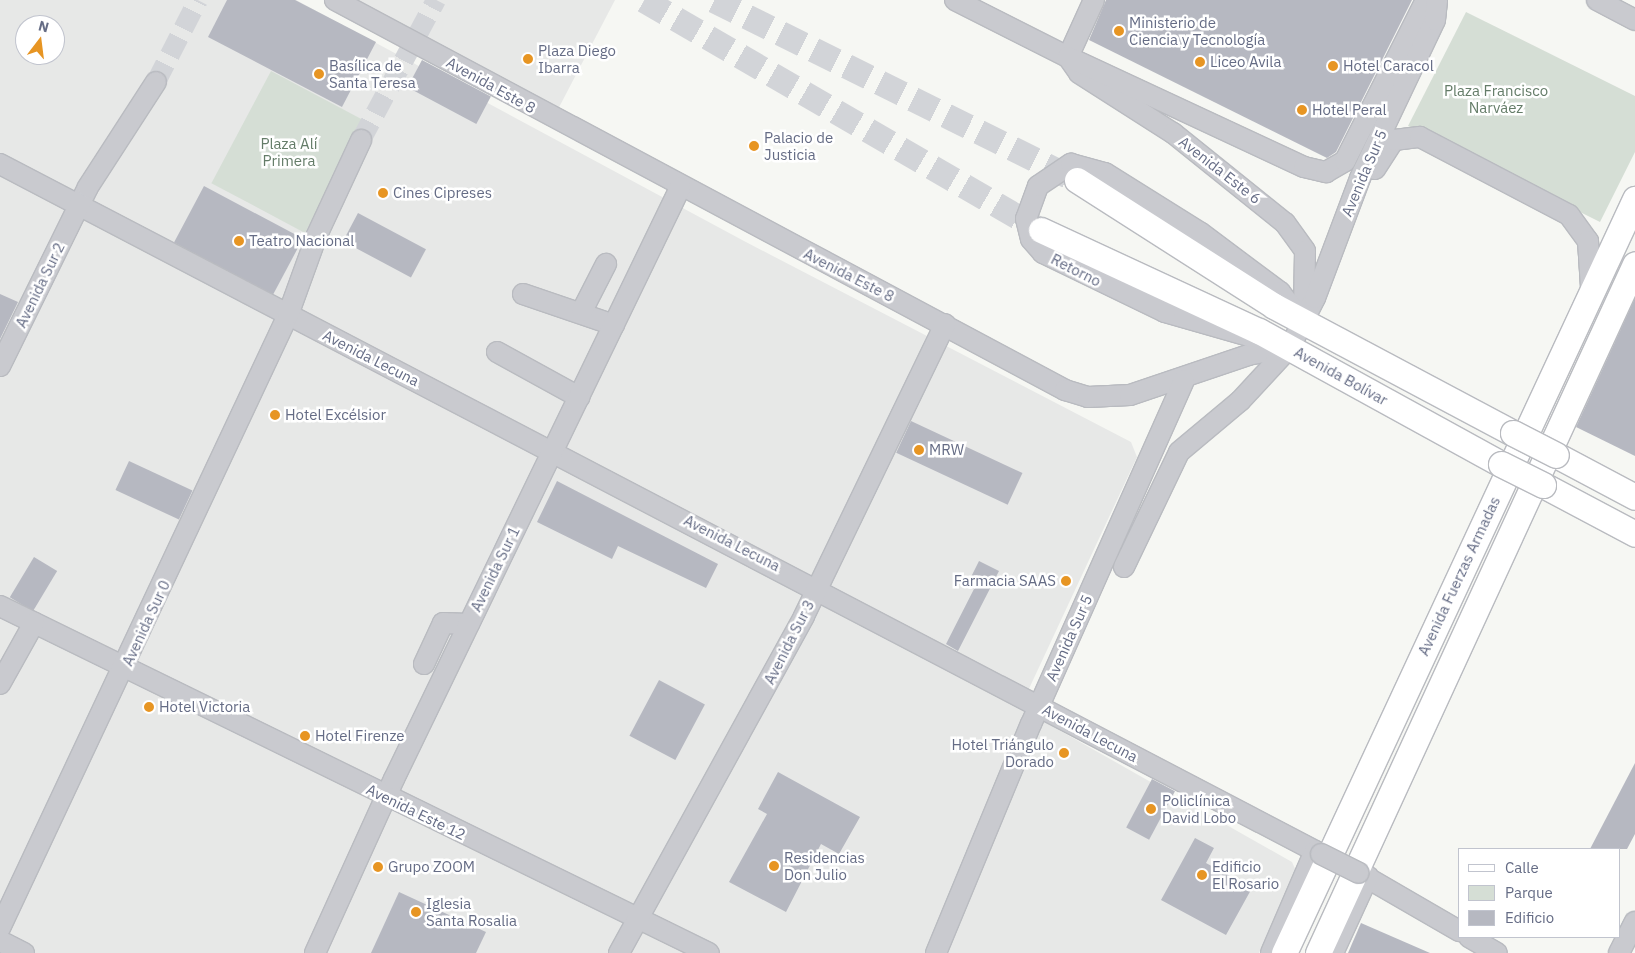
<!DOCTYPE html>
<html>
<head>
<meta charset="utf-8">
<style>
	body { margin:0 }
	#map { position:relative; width:1635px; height:953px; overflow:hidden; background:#f6f7f3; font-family:"IBM Plex Sans",sans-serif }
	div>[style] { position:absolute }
	.built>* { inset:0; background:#e7e8e7 }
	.green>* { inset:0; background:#d5ded5; transform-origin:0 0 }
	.building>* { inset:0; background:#b6b8c1; transform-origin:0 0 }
	.minor-tunnel>* { height:20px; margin-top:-10px; transform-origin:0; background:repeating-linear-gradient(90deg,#d2d4d8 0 20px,transparent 0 30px) }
	.major-tunnel>* { height:25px; margin-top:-12.5px; transform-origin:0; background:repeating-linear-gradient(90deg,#d2d4d8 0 25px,transparent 0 37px) }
	.roads { filter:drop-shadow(1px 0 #b9bbc0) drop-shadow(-1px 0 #b9bbc0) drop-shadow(0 1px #b9bbc0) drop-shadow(0 -1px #b9bbc0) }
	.minor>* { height:20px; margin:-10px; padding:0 10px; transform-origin:10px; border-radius:10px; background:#c9cacf }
	.major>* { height:25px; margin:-12.5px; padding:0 12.5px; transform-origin:12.5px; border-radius:12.5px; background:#fff }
	.bridges { filter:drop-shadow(1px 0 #b9bbc0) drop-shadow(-1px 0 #b9bbc0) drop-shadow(0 1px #b9bbc0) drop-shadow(0 -1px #b9bbc0) }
	.minor-bridge>* { height:20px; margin:-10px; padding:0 10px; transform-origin:10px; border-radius:10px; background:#c9cacf }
	.major-bridge>* { height:25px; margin:-12.5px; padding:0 12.5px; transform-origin:12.5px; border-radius:12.5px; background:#fff }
	.dots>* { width:14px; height:14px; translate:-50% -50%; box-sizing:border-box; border:2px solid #fff; border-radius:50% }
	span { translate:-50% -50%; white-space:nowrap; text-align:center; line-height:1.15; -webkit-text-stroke:5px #fff; paint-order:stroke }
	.poi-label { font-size:15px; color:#656c85 }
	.left { translate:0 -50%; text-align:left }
	.right { translate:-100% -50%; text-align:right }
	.street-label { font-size:15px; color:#656c85 }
	.park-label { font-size:15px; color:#647c68 }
	.legend { position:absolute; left:1458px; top:848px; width:162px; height:90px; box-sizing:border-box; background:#fff; border:1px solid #c1c4ce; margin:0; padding:6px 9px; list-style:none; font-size:15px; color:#656c85 }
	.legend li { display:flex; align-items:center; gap:10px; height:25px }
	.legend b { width:25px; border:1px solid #c1c4ce }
	.north { position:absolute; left:15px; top:15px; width:50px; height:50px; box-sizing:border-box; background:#fff; border:1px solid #c1c4ce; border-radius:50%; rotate:15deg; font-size:14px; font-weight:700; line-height:20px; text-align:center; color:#656c85 }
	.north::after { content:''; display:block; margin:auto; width:18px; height:22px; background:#e79523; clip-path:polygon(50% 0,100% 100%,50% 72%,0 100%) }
</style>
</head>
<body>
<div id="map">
	<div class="built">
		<i style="clip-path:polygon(evenodd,0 0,296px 0,744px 241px,1131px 442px,1137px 457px,1020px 708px,1292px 862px,1296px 871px,1259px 953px,0 953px,0 0,25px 25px,55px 25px,55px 55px,25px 55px,25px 25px)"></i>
		<i style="clip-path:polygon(341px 0,615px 0,555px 115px)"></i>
	</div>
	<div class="green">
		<i style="clip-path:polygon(1466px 12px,1635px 96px,1635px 152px,1600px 222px,1408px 126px)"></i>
		<i style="left:271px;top:71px;width:106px;height:127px;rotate:28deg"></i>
	</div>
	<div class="building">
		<i style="clip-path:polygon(227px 0,295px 0,376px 42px,342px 107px,208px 37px)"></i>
		<i style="clip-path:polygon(1106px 0,1412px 0,1336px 152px,1327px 158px,1089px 40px)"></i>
		<i style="left:422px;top:60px;width:78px;height:31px;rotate:28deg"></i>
		<i style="left:204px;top:186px;width:112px;height:64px;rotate:28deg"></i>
		<i style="left:358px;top:213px;width:77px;height:32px;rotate:28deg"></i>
		<i style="clip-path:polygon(0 294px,18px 302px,0 339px)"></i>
		<i style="clip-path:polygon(1635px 298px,1635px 456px,1576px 427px)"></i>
		<i style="left:911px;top:421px;width:123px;height:35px;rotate:25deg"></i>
		<i style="left:129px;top:461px;width:70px;height:32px;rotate:25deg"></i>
		<i style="clip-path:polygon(557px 481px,718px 564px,706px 588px,618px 546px,612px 559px,537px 522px)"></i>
		<i style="left:34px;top:557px;width:27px;height:47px;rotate:31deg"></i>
		<i style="clip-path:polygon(979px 561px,999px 571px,958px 651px,946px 644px,974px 589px,967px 585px)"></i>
		<i style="left:659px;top:680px;width:52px;height:63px;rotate:28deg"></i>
		<i style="clip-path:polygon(1635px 763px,1635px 834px,1627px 849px,1590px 849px)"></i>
		<i style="clip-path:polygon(778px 772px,860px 817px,839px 854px,821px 844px,786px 912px,729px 882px,767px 814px,758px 809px)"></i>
		<i style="left:1152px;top:779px;width:26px;height:55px;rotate:28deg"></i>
		<i style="clip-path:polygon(1195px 838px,1214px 848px,1206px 863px,1252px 888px,1226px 935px,1161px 900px)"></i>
		<i style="clip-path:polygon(399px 892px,486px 932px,476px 953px,371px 953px)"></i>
		<i style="clip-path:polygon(1361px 923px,1430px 953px,1348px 953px)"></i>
	</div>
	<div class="minor-tunnel">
		<i style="left:156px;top:82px;width:92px;rotate:-62.9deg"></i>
		<i style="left:361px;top:140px;width:159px;rotate:-61.8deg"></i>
	</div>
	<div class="major-tunnel">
		<i style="left:644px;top:0;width:459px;rotate:30.1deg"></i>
		<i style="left:714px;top:0;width:405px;rotate:26.4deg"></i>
	</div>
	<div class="roads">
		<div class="minor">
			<i style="left:335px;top:0;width:828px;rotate:28.11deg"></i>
			<i style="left:1065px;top:390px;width:24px;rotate:17deg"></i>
			<i style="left:1088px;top:397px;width:42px;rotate:-2.7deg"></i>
			<i style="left:1130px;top:395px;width:125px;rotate:-18.7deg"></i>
			<i style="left:1248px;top:355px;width:43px;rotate:-10.8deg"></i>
			<i style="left:955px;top:0;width:127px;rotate:26.8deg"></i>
			<i style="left:1068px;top:57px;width:19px;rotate:55deg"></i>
			<i style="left:1079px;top:73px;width:112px;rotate:32.6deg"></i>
			<i style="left:1173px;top:133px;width:144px;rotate:38.8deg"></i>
			<i style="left:1285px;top:223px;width:34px;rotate:54deg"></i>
			<i style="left:1305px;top:251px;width:62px;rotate:90.9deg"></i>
			<i style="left:1094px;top:0;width:63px;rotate:114.5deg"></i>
			<i style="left:1068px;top:57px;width:260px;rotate:25deg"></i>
			<i style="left:1304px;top:167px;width:23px;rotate:13deg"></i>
			<i style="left:1326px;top:172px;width:22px;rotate:-30deg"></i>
			<i style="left:1345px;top:161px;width:180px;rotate:-63.3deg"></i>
			<i style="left:1597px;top:0;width:43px;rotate:27.8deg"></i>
			<i style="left:0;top:164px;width:1490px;rotate:27.58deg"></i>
			<i style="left:1375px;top:169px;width:35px;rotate:-57deg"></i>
			<i style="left:1394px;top:140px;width:26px;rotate:-7deg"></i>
			<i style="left:1420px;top:137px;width:168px;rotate:27.6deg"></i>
			<i style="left:1569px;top:215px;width:32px;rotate:54deg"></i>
			<i style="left:1588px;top:241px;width:47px;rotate:86.3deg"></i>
			<i style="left:523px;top:294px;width:96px;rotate:18.8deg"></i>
			<i style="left:582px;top:311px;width:53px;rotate:-62.9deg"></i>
			<i style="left:1252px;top:337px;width:91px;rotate:-164deg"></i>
			<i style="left:1165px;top:312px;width:136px;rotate:-154.2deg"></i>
			<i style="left:1043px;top:253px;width:18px;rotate:-131deg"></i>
			<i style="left:1031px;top:239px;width:21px;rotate:-104deg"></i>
			<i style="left:1026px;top:219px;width:35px;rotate:-70deg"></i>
			<i style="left:1038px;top:186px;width:40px;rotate:-34deg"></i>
			<i style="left:1071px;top:164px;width:35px;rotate:15deg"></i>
			<i style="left:1105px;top:173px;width:113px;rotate:32deg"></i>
			<i style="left:1201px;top:233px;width:99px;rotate:36.8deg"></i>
			<i style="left:1280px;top:292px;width:35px;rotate:53deg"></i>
			<i style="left:497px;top:352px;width:94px;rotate:28.8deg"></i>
			<i style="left:0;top:366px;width:199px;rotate:-63.8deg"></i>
			<i style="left:88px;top:187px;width:125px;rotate:-57.1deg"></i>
			<i style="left:1124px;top:567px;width:127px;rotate:-64.4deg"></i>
			<i style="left:1179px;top:452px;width:80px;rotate:-39.9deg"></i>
			<i style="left:1240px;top:401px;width:74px;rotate:-47.2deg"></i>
			<i style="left:1290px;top:347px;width:55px;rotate:-63deg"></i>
			<i style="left:1315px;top:298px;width:128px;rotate:-69.4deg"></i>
			<i style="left:1360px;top:178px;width:175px;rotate:-64.6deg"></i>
			<i style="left:1435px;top:20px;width:20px;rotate:-84deg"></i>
			<i style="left:0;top:606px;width:789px;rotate:26.08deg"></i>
			<i style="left:424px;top:664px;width:45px;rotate:-65.1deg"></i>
			<i style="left:443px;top:623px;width:26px;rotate:2deg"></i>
			<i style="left:0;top:684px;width:70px;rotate:-60.9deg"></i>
			<i style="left:1359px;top:873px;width:116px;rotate:30.1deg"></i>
			<i style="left:0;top:928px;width:677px;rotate:-64.83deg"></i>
			<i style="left:288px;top:315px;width:85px;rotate:-70.1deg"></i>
			<i style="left:317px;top:235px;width:105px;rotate:-65.1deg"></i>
			<i style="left:1469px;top:937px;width:32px;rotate:30deg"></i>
			<i style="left:0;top:941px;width:27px;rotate:27deg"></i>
			<i style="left:315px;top:953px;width:191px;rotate:-65.6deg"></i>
			<i style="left:394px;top:779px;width:657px;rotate:-64.18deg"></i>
			<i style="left:619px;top:953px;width:384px;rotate:-61.2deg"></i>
			<i style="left:804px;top:616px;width:324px;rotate:-64.2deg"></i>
			<i style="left:936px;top:953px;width:248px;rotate:-67.5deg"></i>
			<i style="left:1031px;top:724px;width:376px;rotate:-66deg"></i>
			<i style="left:1271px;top:953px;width:111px;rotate:-66.7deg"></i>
			<i style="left:1333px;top:953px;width:84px;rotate:-65.3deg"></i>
			<i style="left:1619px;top:953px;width:35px;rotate:-63deg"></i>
		</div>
		<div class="major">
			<i style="left:1077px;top:180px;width:234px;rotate:32.6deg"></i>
			<i style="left:1274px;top:306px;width:271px;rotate:28deg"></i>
			<i style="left:1041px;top:230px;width:240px;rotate:24.9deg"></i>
			<i style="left:1259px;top:331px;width:276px;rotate:28.8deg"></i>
			<i style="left:1556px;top:455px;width:89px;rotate:28deg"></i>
			<i style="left:1543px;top:485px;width:104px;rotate:28deg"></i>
			<i style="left:1284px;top:953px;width:832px;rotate:-65.04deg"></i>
			<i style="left:1318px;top:953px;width:758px;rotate:-65.29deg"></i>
		</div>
	</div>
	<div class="bridges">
		<div class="minor-bridge">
			<i style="left:1321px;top:854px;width:42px;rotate:26.6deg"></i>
		</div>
		<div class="major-bridge">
			<i style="left:1513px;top:433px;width:48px;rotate:27.1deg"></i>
			<i style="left:1501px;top:464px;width:47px;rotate:26.6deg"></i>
		</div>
	</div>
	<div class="dots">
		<i style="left:1119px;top:31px;background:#e79523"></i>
		<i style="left:528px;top:59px;background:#e79523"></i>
		<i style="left:1200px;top:62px;background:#e79523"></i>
		<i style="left:1333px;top:66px;background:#e79523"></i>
		<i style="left:319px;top:74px;background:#e79523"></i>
		<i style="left:1302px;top:110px;background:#e79523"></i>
		<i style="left:754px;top:146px;background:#e79523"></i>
		<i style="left:383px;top:193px;background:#e79523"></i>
		<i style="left:239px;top:241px;background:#e79523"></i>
		<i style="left:275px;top:415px;background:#e79523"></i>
		<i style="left:919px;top:450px;background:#e79523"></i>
		<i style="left:1066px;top:581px;background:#e79523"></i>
		<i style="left:149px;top:707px;background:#e79523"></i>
		<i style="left:305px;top:736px;background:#e79523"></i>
		<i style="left:1064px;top:753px;background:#e79523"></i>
		<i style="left:1151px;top:809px;background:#e79523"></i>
		<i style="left:774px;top:866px;background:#e79523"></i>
		<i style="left:378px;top:867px;background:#e79523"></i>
		<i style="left:1202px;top:875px;background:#e79523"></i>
		<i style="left:416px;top:912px;background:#e79523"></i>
	</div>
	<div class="poi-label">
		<span class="left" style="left:1129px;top:31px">Ministerio de<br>Ciencia y Tecnología</span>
		<span class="left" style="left:538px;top:59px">Plaza Diego<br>Ibarra</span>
		<span class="left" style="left:1210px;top:62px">Liceo Avila</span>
		<span class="left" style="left:329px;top:74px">Basílica de<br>Santa Teresa</span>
		<span class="left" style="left:1343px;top:66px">Hotel Caracol</span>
		<span class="left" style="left:1312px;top:110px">Hotel Peral</span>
		<span class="left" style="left:764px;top:146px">Palacio de<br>Justicia</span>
		<span class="left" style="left:393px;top:193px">Cines Cipreses</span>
		<span class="left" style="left:249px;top:241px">Teatro Nacional</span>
		<span class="left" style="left:285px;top:415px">Hotel Excélsior</span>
		<span class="left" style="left:929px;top:450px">MRW</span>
		<span class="right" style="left:1056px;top:581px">Farmacia SAAS</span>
		<span class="left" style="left:159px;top:707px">Hotel Victoria</span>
		<span class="left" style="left:315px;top:736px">Hotel Firenze</span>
		<span class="right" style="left:1054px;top:753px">Hotel Triángulo<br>Dorado</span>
		<span class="left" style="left:1162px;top:809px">Policlínica<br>David Lobo</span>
		<span class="left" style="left:784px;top:866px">Residencias<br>Don Julio</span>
		<span class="left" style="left:1212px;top:875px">Edificio<br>El Rosario</span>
		<span class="left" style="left:388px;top:867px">Grupo ZOOM</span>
		<span class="left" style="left:426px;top:912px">Iglesia<br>Santa Rosalia</span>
	</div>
	<div class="street-label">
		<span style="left:491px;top:85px;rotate:29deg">Avenida Este 8</span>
		<span style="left:1220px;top:170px;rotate:38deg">Avenida Este 6</span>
		<span style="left:1364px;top:173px;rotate:-67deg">Avenida Sur 5</span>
		<span style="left:1076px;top:270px;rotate:27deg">Retorno</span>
		<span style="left:849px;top:275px;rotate:27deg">Avenida Este 8</span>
		<span style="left:40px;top:285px;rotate:-64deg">Avenida Sur 2</span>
		<span style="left:371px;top:358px;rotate:27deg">Avenida Lecuna</span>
		<span style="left:1341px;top:376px;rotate:29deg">Avenida Bolívar</span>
		<span style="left:732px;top:543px;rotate:27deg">Avenida Lecuna</span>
		<span style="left:495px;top:569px;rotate:-64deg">Avenida Sur 1</span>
		<span style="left:1459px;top:576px;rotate:-65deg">Avenida Fuerzas Armadas</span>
		<span style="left:146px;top:623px;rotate:-65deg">Avenida Sur 0</span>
		<span style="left:1069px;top:638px;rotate:-66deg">Avenida Sur 5</span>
		<span style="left:789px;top:642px;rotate:-63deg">Avenida Sur 3</span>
		<span style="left:1090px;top:733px;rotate:28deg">Avenida Lecuna</span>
		<span style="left:416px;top:812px;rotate:26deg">Avenida Este 12</span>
	</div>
	<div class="park-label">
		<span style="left:1496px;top:99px">Plaza Francisco<br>Narváez</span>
		<span style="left:289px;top:152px">Plaza Alí<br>Primera</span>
	</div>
	<ul class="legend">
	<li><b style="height:6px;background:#fff"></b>Calle</li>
	<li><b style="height:14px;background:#d5ded5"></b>Parque</li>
	<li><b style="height:14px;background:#b6b8c1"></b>Edificio</li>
	</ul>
	<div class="north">N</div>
</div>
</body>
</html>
